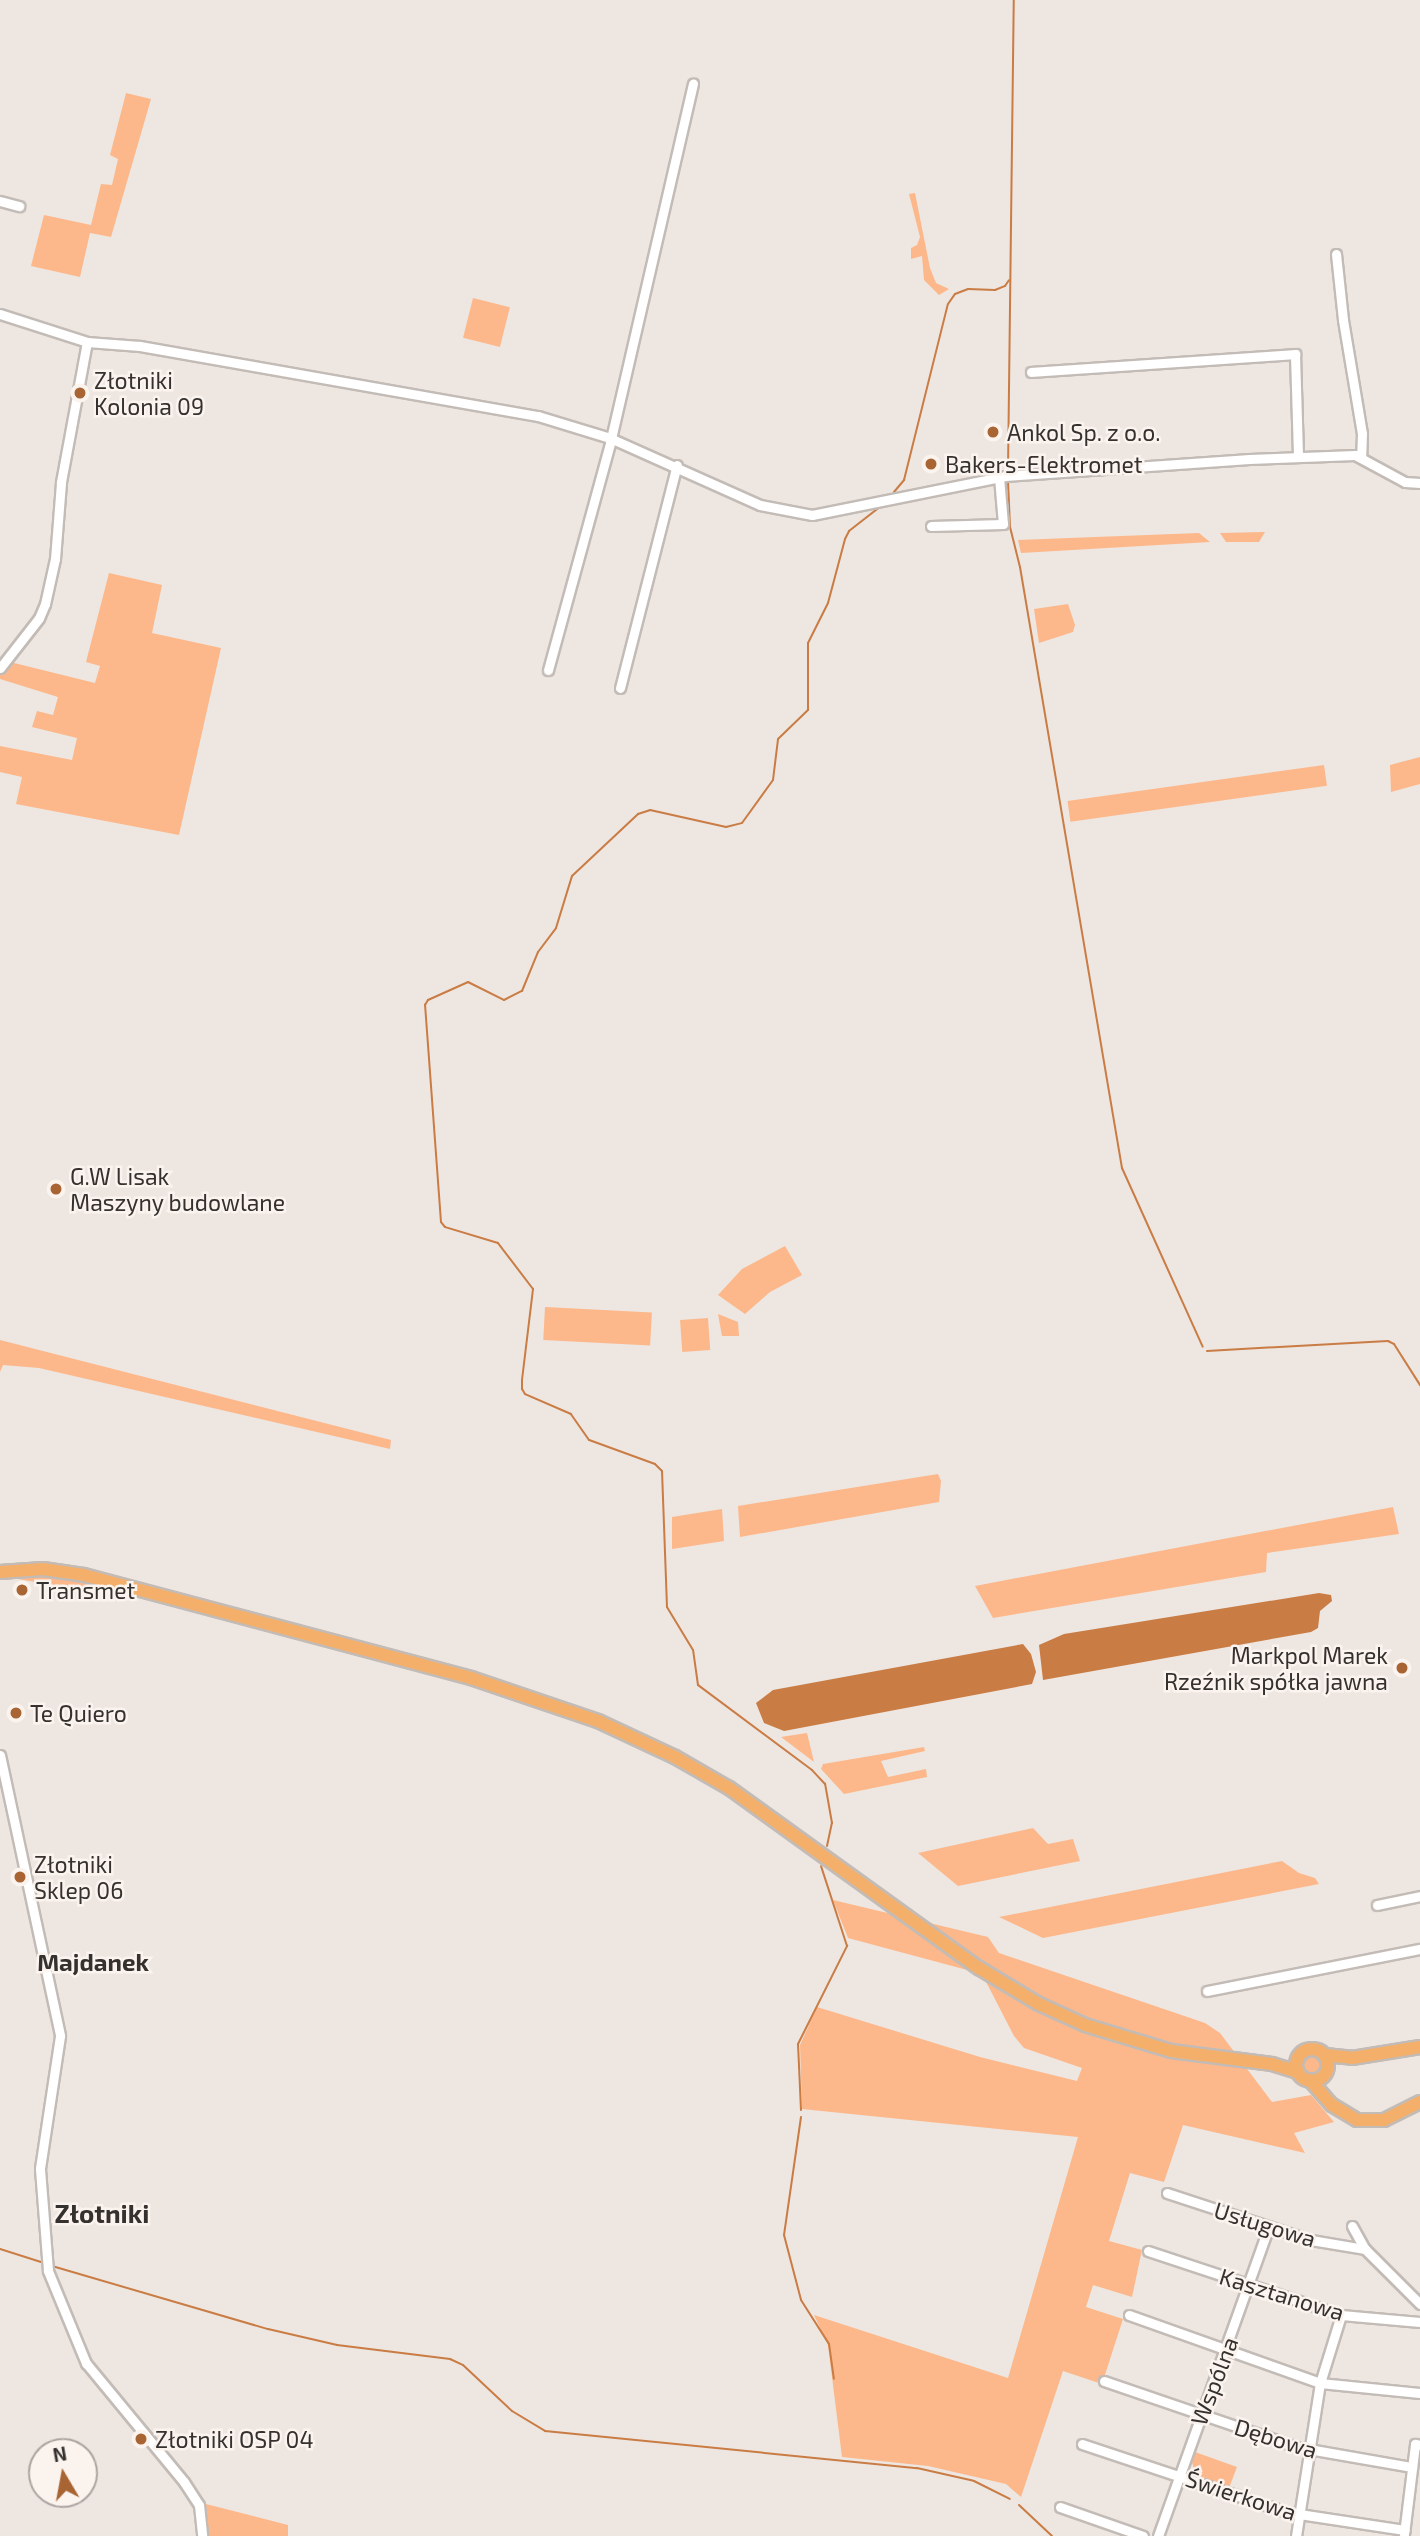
<!DOCTYPE html>
<html>
<head>
<meta charset="utf-8">
<style>
	body { margin:0 }
	#map { position:relative; width:1420px; height:2536px; overflow:hidden; background:#eee6e1; font-family:"Exo 2",sans-serif }
	div>[style] { position:absolute }
	.green>* { inset:0; background:#fcb88a; transform-origin:0 0 }
	.round { border-radius:50% }
	.water>* { inset:0; background:#c97c44 }
	.stream>* { height:2px; margin:-1px; padding:0 1px; transform-origin:1px; border-radius:1px; background:#c97c44 }
	.roads { filter:drop-shadow(2px 0 #c3bbb6) drop-shadow(-2px 0 #c3bbb6) drop-shadow(0 2px #c3bbb6) drop-shadow(0 -2px #c3bbb6) }
	.minor>* { height:9px; margin:-4.5px; padding:0 4.5px; transform-origin:4.5px; border-radius:4.5px; background:#fff }
	.major>* { height:12px; margin:-6px; padding:0 6px; transform-origin:6px; border-radius:6px; background:#f4b06b }
	.major>.ring { margin:-6px; padding:0; box-sizing:content-box; background:none; border:12px solid #f4b06b; border-radius:50% }
	.dots>* { width:19px; height:19px; translate:-50% -50%; box-sizing:border-box; border:4px solid #fbf3ee; border-radius:50% }
	span { translate:-50% -50%; white-space:nowrap; text-align:center; line-height:1.15; -webkit-text-stroke:5px #fbf3ee; paint-order:stroke }
	.poi-label { font-size:23px; color:#34312f }
	.left { translate:0 -50%; text-align:left }
	.right { translate:-100% -50%; text-align:right }
	.street-label { font-size:23px; color:#34312f }
	.neighbourhood-label { font-size:24px; color:#34312f; font-weight:700 }
	.quarter-label { font-size:26px; color:#34312f; font-weight:700 }
	.north { position:absolute; left:28px; top:2438px; width:70px; height:70px; box-sizing:border-box; background:#fbf3ee; border:2px solid #aba5a2; border-radius:50%; rotate:350deg; font-size:19px; font-weight:700; line-height:28px; text-align:center; color:#34312f }
	.north::after { content:''; display:block; margin:auto; width:24px; height:32px; background:#a86533; clip-path:polygon(50% 0,100% 100%,50% 72%,0 100%) }
</style>
</head>
<body>
<div id="map">
	<div class="green">
		<i style="clip-path:polygon(126px 93px,151px 99px,111px 237px,90px 233px,80px 277px,31px 266px,44px 215px,91px 225px,101px 184px,112px 185px,118px 159px,110px 155px)"></i>
		<i style="clip-path:polygon(915px 193px,930px 268px,936px 283px,949px 289px,939px 295px,924px 280px,922px 256px,911px 259px,911px 248px,917px 245px,920px 237px,909px 194px)"></i>
		<i style="left:473px;top:298px;width:38px;height:41px;rotate:14deg"></i>
		<i style="clip-path:polygon(1265px 532px,1259px 542px,1226px 542px,1220px 533px)"></i>
		<i style="clip-path:polygon(1199px 533px,1210px 542px,1021px 553px,1018px 540px)"></i>
		<i style="clip-path:polygon(109px 573px,162px 585px,152px 633px,221px 648px,179px 835px,16px 804px,22px 777px,0 772px,0 746px,72px 760px,77px 738px,32px 727px,37px 711px,53px 715px,58px 697px,0 679px,0 668px,6px 661px,95px 683px,100px 666px,86px 662px)"></i>
		<i style="clip-path:polygon(1068px 604px,1075px 625px,1073px 632px,1039px 643px,1034px 609px)"></i>
		<i style="clip-path:polygon(1420px 757px,1420px 784px,1391px 792px,1390px 765px)"></i>
		<i style="left:1324px;top:765px;width:21px;height:259px;rotate:82deg"></i>
		<i style="clip-path:polygon(785px 1246px,802px 1275px,770px 1292px,745px 1314px,718px 1295px,742px 1269px)"></i>
		<i style="left:545px;top:1307px;width:107px;height:33px;rotate:3deg"></i>
		<i style="clip-path:polygon(718px 1314px,738px 1322px,739px 1336px,722px 1336px)"></i>
		<i style="left:708px;top:1318px;width:32px;height:28px;rotate:86deg"></i>
		<i style="clip-path:polygon(0 1340px,391px 1440px,390px 1449px,39px 1368px,3px 1365px,0 1372px)"></i>
		<i style="clip-path:polygon(938px 1474px,941px 1481px,939px 1502px,740px 1537px,738px 1506px)"></i>
		<i style="clip-path:polygon(1393px 1507px,1399px 1534px,1267px 1553px,1266px 1572px,993px 1618px,975px 1586px)"></i>
		<i style="clip-path:polygon(722px 1509px,724px 1541px,672px 1549px,672px 1517px)"></i>
		<i style="clip-path:polygon(45px 1575px,72px 1577px,92px 1583px,92px 1592px,18px 1579px,0 1579px,0 1577px)"></i>
		<i style="clip-path:polygon(807px 1733px,814px 1762px,781px 1737px)"></i>
		<i style="clip-path:polygon(924px 1747px,925px 1751px,881px 1761px,888px 1777px,926px 1769px,927px 1777px,844px 1794px,821px 1769px,823px 1764px)"></i>
		<i style="clip-path:polygon(1033px 1828px,1048px 1844px,1073px 1839px,1080px 1861px,958px 1886px,918px 1853px)"></i>
		<i style="clip-path:polygon(1282px 1861px,1299px 1873px,1315px 1878px,1319px 1884px,1043px 1938px,999px 1917px)"></i>
		<i style="clip-path:polygon(833px 1900px,988px 1937px,999px 1953px,1205px 2023px,1220px 2033px,1272px 2102px,1311px 2095px,1334px 2122px,1294px 2133px,1305px 2153px,1183px 2125px,1164px 2182px,1130px 2173px,1109px 2241px,1142px 2250px,1132px 2297px,1093px 2285px,1086px 2307px,1123px 2319px,1102px 2384px,1063px 2371px,1021px 2497px,1006px 2484px,928px 2466px,842px 2457px,828px 2345px,814px 2315px,1008px 2378px,1078px 2137px,802px 2109px,800px 2045px,817px 2007px,980px 2057px,1077px 2081px,1082px 2068px,1024px 2048px,1014px 2036px,982px 1974px,848px 1938px)"></i>
		<i class="round" style="left:1301px;top:2053px;width:22px;height:22px"></i>
		<i style="clip-path:polygon(1195px 2452px,1237px 2467px,1229px 2488px,1196px 2477px,1192px 2462px)"></i>
		<i style="clip-path:polygon(202px 2503px,288px 2525px,288px 2536px,205px 2536px,206px 2522px)"></i>
	</div>
	<div class="water">
		<i style="clip-path:polygon(1319px 1593px,1331px 1595px,1332px 1601px,1320px 1611px,1318px 1628px,1311px 1632px,1043px 1680px,1039px 1645px,1064px 1634px)"></i>
		<i style="clip-path:polygon(1023px 1644px,1031px 1654px,1036px 1672px,1032px 1684px,784px 1731px,764px 1723px,756px 1703px,773px 1690px)"></i>
	</div>
	<div class="stream">
		<i style="left:1008px;top:471px;width:471px;rotate:-89.3deg"></i>
		<i style="left:1008px;top:481px;width:46px;rotate:87.5deg"></i>
		<i style="left:1010px;top:527px;width:41px;rotate:76deg"></i>
		<i style="left:1020px;top:567px;width:610px;rotate:80.37deg"></i>
		<i style="left:1122px;top:1168px;width:196px;rotate:65.7deg"></i>
		<i style="left:894px;top:492px;width:16px;rotate:-50deg"></i>
		<i style="left:904px;top:480px;width:181px;rotate:-76deg"></i>
		<i style="left:948px;top:304px;width:12px;rotate:-55deg"></i>
		<i style="left:955px;top:294px;width:14px;rotate:-21deg"></i>
		<i style="left:968px;top:289px;width:27px;rotate:2deg"></i>
		<i style="left:995px;top:290px;width:11px;rotate:-22deg"></i>
		<i style="left:1005px;top:286px;width:7px;rotate:-56deg"></i>
		<i style="left:1207px;top:1351px;width:181px;rotate:-3.2deg"></i>
		<i style="left:1388px;top:1341px;width:7px;rotate:27deg"></i>
		<i style="left:1394px;top:1344px;width:49px;rotate:57.6deg"></i>
		<i style="left:827px;top:1846px;width:24px;rotate:-78deg"></i>
		<i style="left:832px;top:1823px;width:40px;rotate:-100deg"></i>
		<i style="left:825px;top:1784px;width:19px;rotate:-133deg"></i>
		<i style="left:812px;top:1770px;width:142px;rotate:-143.3deg"></i>
		<i style="left:698px;top:1685px;width:35px;rotate:-98deg"></i>
		<i style="left:693px;top:1650px;width:50px;rotate:-121.2deg"></i>
		<i style="left:667px;top:1607px;width:136px;rotate:-92.1deg"></i>
		<i style="left:662px;top:1471px;width:10px;rotate:-135deg"></i>
		<i style="left:655px;top:1464px;width:70px;rotate:-160deg"></i>
		<i style="left:589px;top:1440px;width:32px;rotate:-125deg"></i>
		<i style="left:571px;top:1414px;width:50px;rotate:-156.5deg"></i>
		<i style="left:525px;top:1394px;width:6px;rotate:-121deg"></i>
		<i style="left:522px;top:1389px;width:9px;rotate:-90deg"></i>
		<i style="left:522px;top:1380px;width:92px;rotate:-83.1deg"></i>
		<i style="left:533px;top:1289px;width:58px;rotate:-127.3deg"></i>
		<i style="left:498px;top:1243px;width:55px;rotate:-163.2deg"></i>
		<i style="left:445px;top:1227px;width:6px;rotate:-129deg"></i>
		<i style="left:441px;top:1222px;width:218px;rotate:-94.2deg"></i>
		<i style="left:425px;top:1005px;width:6px;rotate:-59deg"></i>
		<i style="left:428px;top:1000px;width:44px;rotate:-24.2deg"></i>
		<i style="left:468px;top:982px;width:40px;rotate:26.6deg"></i>
		<i style="left:504px;top:1000px;width:20px;rotate:-27deg"></i>
		<i style="left:522px;top:991px;width:42px;rotate:-67.7deg"></i>
		<i style="left:538px;top:952px;width:30px;rotate:-53deg"></i>
		<i style="left:556px;top:928px;width:54px;rotate:-72.9deg"></i>
		<i style="left:572px;top:876px;width:91px;rotate:-43.2deg"></i>
		<i style="left:638px;top:814px;width:13px;rotate:-18deg"></i>
		<i style="left:650px;top:810px;width:78px;rotate:12.6deg"></i>
		<i style="left:726px;top:827px;width:16px;rotate:-14deg"></i>
		<i style="left:742px;top:823px;width:53px;rotate:-54.2deg"></i>
		<i style="left:773px;top:780px;width:41px;rotate:-83deg"></i>
		<i style="left:778px;top:739px;width:42px;rotate:-44deg"></i>
		<i style="left:808px;top:710px;width:67px;rotate:-90deg"></i>
		<i style="left:808px;top:643px;width:45px;rotate:-63.4deg"></i>
		<i style="left:828px;top:603px;width:66px;rotate:-75.1deg"></i>
		<i style="left:845px;top:539px;width:9px;rotate:-63deg"></i>
		<i style="left:849px;top:531px;width:37px;rotate:-38deg"></i>
		<i style="left:801px;top:2110px;width:66px;rotate:-92.6deg"></i>
		<i style="left:798px;top:2044px;width:110px;rotate:-63.4deg"></i>
		<i style="left:847px;top:1946px;width:84px;rotate:-108deg"></i>
		<i style="left:801px;top:2117px;width:119px;rotate:98.2deg"></i>
		<i style="left:784px;top:2235px;width:67px;rotate:75.3deg"></i>
		<i style="left:801px;top:2300px;width:52px;rotate:57.5deg"></i>
		<i style="left:829px;top:2344px;width:35px;rotate:82deg"></i>
		<i style="left:0;top:2249px;width:43px;rotate:17.6deg"></i>
		<i style="left:52px;top:2266px;width:225px;rotate:16.3deg"></i>
		<i style="left:268px;top:2329px;width:71px;rotate:13.1deg"></i>
		<i style="left:337px;top:2345px;width:114px;rotate:7.1deg"></i>
		<i style="left:450px;top:2359px;width:14px;rotate:25deg"></i>
		<i style="left:463px;top:2365px;width:67px;rotate:43.2deg"></i>
		<i style="left:512px;top:2411px;width:39px;rotate:31deg"></i>
		<i style="left:545px;top:2431px;width:374px;rotate:5.7deg"></i>
		<i style="left:917px;top:2468px;width:58px;rotate:12.8deg"></i>
		<i style="left:974px;top:2481px;width:40px;rotate:26.6deg"></i>
		<i style="left:1019px;top:2505px;width:45px;rotate:43.2deg"></i>
	</div>
	<div class="roads">
		<div class="minor">
			<i style="left:0;top:201px;width:20px;rotate:15deg"></i>
			<i style="left:1336px;top:254px;width:66px;rotate:83.9deg"></i>
			<i style="left:1343px;top:320px;width:115px;rotate:80.5deg"></i>
			<i style="left:1362px;top:433px;width:24px;rotate:92deg"></i>
			<i style="left:0;top:314px;width:91px;rotate:17.8deg"></i>
			<i style="left:87px;top:342px;width:53px;rotate:4.3deg"></i>
			<i style="left:140px;top:346px;width:404px;rotate:10deg"></i>
			<i style="left:538px;top:416px;width:75px;rotate:17deg"></i>
			<i style="left:610px;top:438px;width:164px;rotate:24.1deg"></i>
			<i style="left:760px;top:505px;width:53px;rotate:10.9deg"></i>
			<i style="left:812px;top:515px;width:197px;rotate:-11.4deg"></i>
			<i style="left:1005px;top:476px;width:245px;rotate:-4deg"></i>
			<i style="left:1249px;top:459px;width:106px;rotate:-2.2deg"></i>
			<i style="left:1355px;top:455px;width:57px;rotate:28.4deg"></i>
			<i style="left:1405px;top:482px;width:15px;rotate:4deg"></i>
			<i style="left:1031px;top:372px;width:265px;rotate:-3.9deg"></i>
			<i style="left:1295px;top:354px;width:102px;rotate:88.3deg"></i>
			<i style="left:931px;top:526px;width:72px;rotate:-1.6deg"></i>
			<i style="left:1003px;top:524px;width:47px;rotate:-94.9deg"></i>
			<i style="left:0;top:668px;width:63px;rotate:-52deg"></i>
			<i style="left:39px;top:618px;width:15px;rotate:-67deg"></i>
			<i style="left:45px;top:604px;width:46px;rotate:-77.5deg"></i>
			<i style="left:55px;top:559px;width:77px;rotate:-85.5deg"></i>
			<i style="left:61px;top:482px;width:142px;rotate:-79.5deg"></i>
			<i style="left:548px;top:670px;width:235px;rotate:-74.7deg"></i>
			<i style="left:610px;top:443px;width:369px;rotate:-77deg"></i>
			<i style="left:620px;top:688px;width:230px;rotate:-75.7deg"></i>
			<i style="left:0;top:1755px;width:287px;rotate:77.9deg"></i>
			<i style="left:60px;top:2036px;width:134px;rotate:98.6deg"></i>
			<i style="left:40px;top:2169px;width:102px;rotate:85.5deg"></i>
			<i style="left:48px;top:2271px;width:100px;rotate:67.6deg"></i>
			<i style="left:86px;top:2363px;width:154px;rotate:50.5deg"></i>
			<i style="left:184px;top:2482px;width:27px;rotate:57deg"></i>
			<i style="left:199px;top:2505px;width:31px;rotate:84deg"></i>
			<i style="left:1377px;top:1905px;width:44px;rotate:-11.8deg"></i>
			<i style="left:1207px;top:1991px;width:217px;rotate:-11.2deg"></i>
			<i style="left:1167px;top:2193px;width:151px;rotate:18.1deg"></i>
			<i style="left:1311px;top:2240px;width:55px;rotate:9.5deg"></i>
			<i style="left:1365px;top:2249px;width:78px;rotate:45deg"></i>
			<i style="left:1352px;top:2226px;width:26px;rotate:61deg"></i>
			<i style="left:1148px;top:2251px;width:203px;rotate:18.3deg"></i>
			<i style="left:1341px;top:2315px;width:79px;rotate:5.1deg"></i>
			<i style="left:1129px;top:2315px;width:203px;rotate:19.6deg"></i>
			<i style="left:1320px;top:2383px;width:100px;rotate:5.7deg"></i>
			<i style="left:1104px;top:2381px;width:204px;rotate:18.9deg"></i>
			<i style="left:1297px;top:2447px;width:117px;rotate:9.9deg"></i>
			<i style="left:1082px;top:2444px;width:215px;rotate:18.4deg"></i>
			<i style="left:1286px;top:2512px;width:120px;rotate:8.6deg"></i>
			<i style="left:1060px;top:2507px;width:88px;rotate:19.3deg"></i>
			<i style="left:1404px;top:2534px;width:91px;rotate:-83deg"></i>
			<i style="left:1415px;top:2444px;width:5px;rotate:11deg"></i>
			<i style="left:1158px;top:2536px;width:329px;rotate:-70.3deg"></i>
			<i style="left:1296px;top:2536px;width:155px;rotate:-81.1deg"></i>
			<i style="left:1320px;top:2383px;width:71px;rotate:-72.8deg"></i>
		</div>
		<div class="major">
			<i style="left:0;top:1572px;width:43px;rotate:-4deg"></i>
			<i style="left:43px;top:1569px;width:41px;rotate:8.3deg"></i>
			<i style="left:84px;top:1575px;width:400px;rotate:14.9deg"></i>
			<i style="left:471px;top:1678px;width:134px;rotate:18.7deg"></i>
			<i style="left:598px;top:1721px;width:85px;rotate:25.1deg"></i>
			<i style="left:675px;top:1757px;width:62px;rotate:29.9deg"></i>
			<i style="left:729px;top:1788px;width:308px;rotate:35.8deg"></i>
			<i style="left:979px;top:1968px;width:70px;rotate:31deg"></i>
			<i style="left:1039px;top:2004px;width:51px;rotate:24.5deg"></i>
			<i style="left:1085px;top:2025px;width:90px;rotate:16.8deg"></i>
			<i style="left:1171px;top:2051px;width:102px;rotate:7.3deg"></i>
			<i style="left:1272px;top:2064px;width:27px;rotate:17deg"></i>
			<i class="ring" style="left:1296px;top:2049px;width:20px;height:20px"></i>
			<i style="left:1325px;top:2055px;width:27px;rotate:6deg"></i>
			<i style="left:1352px;top:2058px;width:69px;rotate:-9.2deg"></i>
			<i style="left:1310px;top:2080px;width:33px;rotate:49deg"></i>
			<i style="left:1332px;top:2105px;width:29px;rotate:31deg"></i>
			<i style="left:1357px;top:2120px;width:27px"></i>
			<i style="left:1384px;top:2120px;width:40px;rotate:-26.6deg"></i>
		</div>
	</div>
	<div class="dots">
		<i style="left:80px;top:393px;background:#a86533"></i>
		<i style="left:993px;top:432px;background:#a86533"></i>
		<i style="left:931px;top:464px;background:#a86533"></i>
		<i style="left:56px;top:1189px;background:#a86533"></i>
		<i style="left:22px;top:1590px;background:#a86533"></i>
		<i style="left:1402px;top:1668px;background:#a86533"></i>
		<i style="left:16px;top:1713px;background:#a86533"></i>
		<i style="left:20px;top:1877px;background:#a86533"></i>
		<i style="left:141px;top:2439px;background:#a86533"></i>
	</div>
	<div class="poi-label">
		<span class="left" style="left:94px;top:393px">Złotniki<br>Kolonia 09</span>
		<span class="left" style="left:1007px;top:432px">Ankol Sp. z o.o.</span>
		<span class="left" style="left:945px;top:464px">Bakers-Elektromet</span>
		<span class="left" style="left:70px;top:1189px">G.W Lisak<br>Maszyny budowlane</span>
		<span class="left" style="left:36px;top:1590px">Transmet</span>
		<span class="right" style="left:1388px;top:1668px">Markpol Marek<br>Rzeźnik spółka jawna</span>
		<span class="left" style="left:30px;top:1713px">Te Quiero</span>
		<span class="left" style="left:34px;top:1877px">Złotniki<br>Sklep 06</span>
		<span class="left" style="left:155px;top:2439px">Złotniki OSP 04</span>
	</div>
	<div class="street-label">
		<span style="left:1265px;top:2224px;rotate:17deg">Usługowa</span>
		<span style="left:1282px;top:2294px;rotate:17deg">Kasztanowa</span>
		<span style="left:1214px;top:2381px;rotate:-69deg">Wspólna</span>
		<span style="left:1276px;top:2438px;rotate:17deg">Dębowa</span>
		<span style="left:1241px;top:2495px;rotate:18deg">Świerkowa</span>
	</div>
	<div class="neighbourhood-label">
		<span style="left:93px;top:1962px">Majdanek</span>
	</div>
	<div class="quarter-label">
		<span style="left:102px;top:2213px">Złotniki</span>
	</div>
	<div class="north">N</div>
</div>
</body>
</html>
